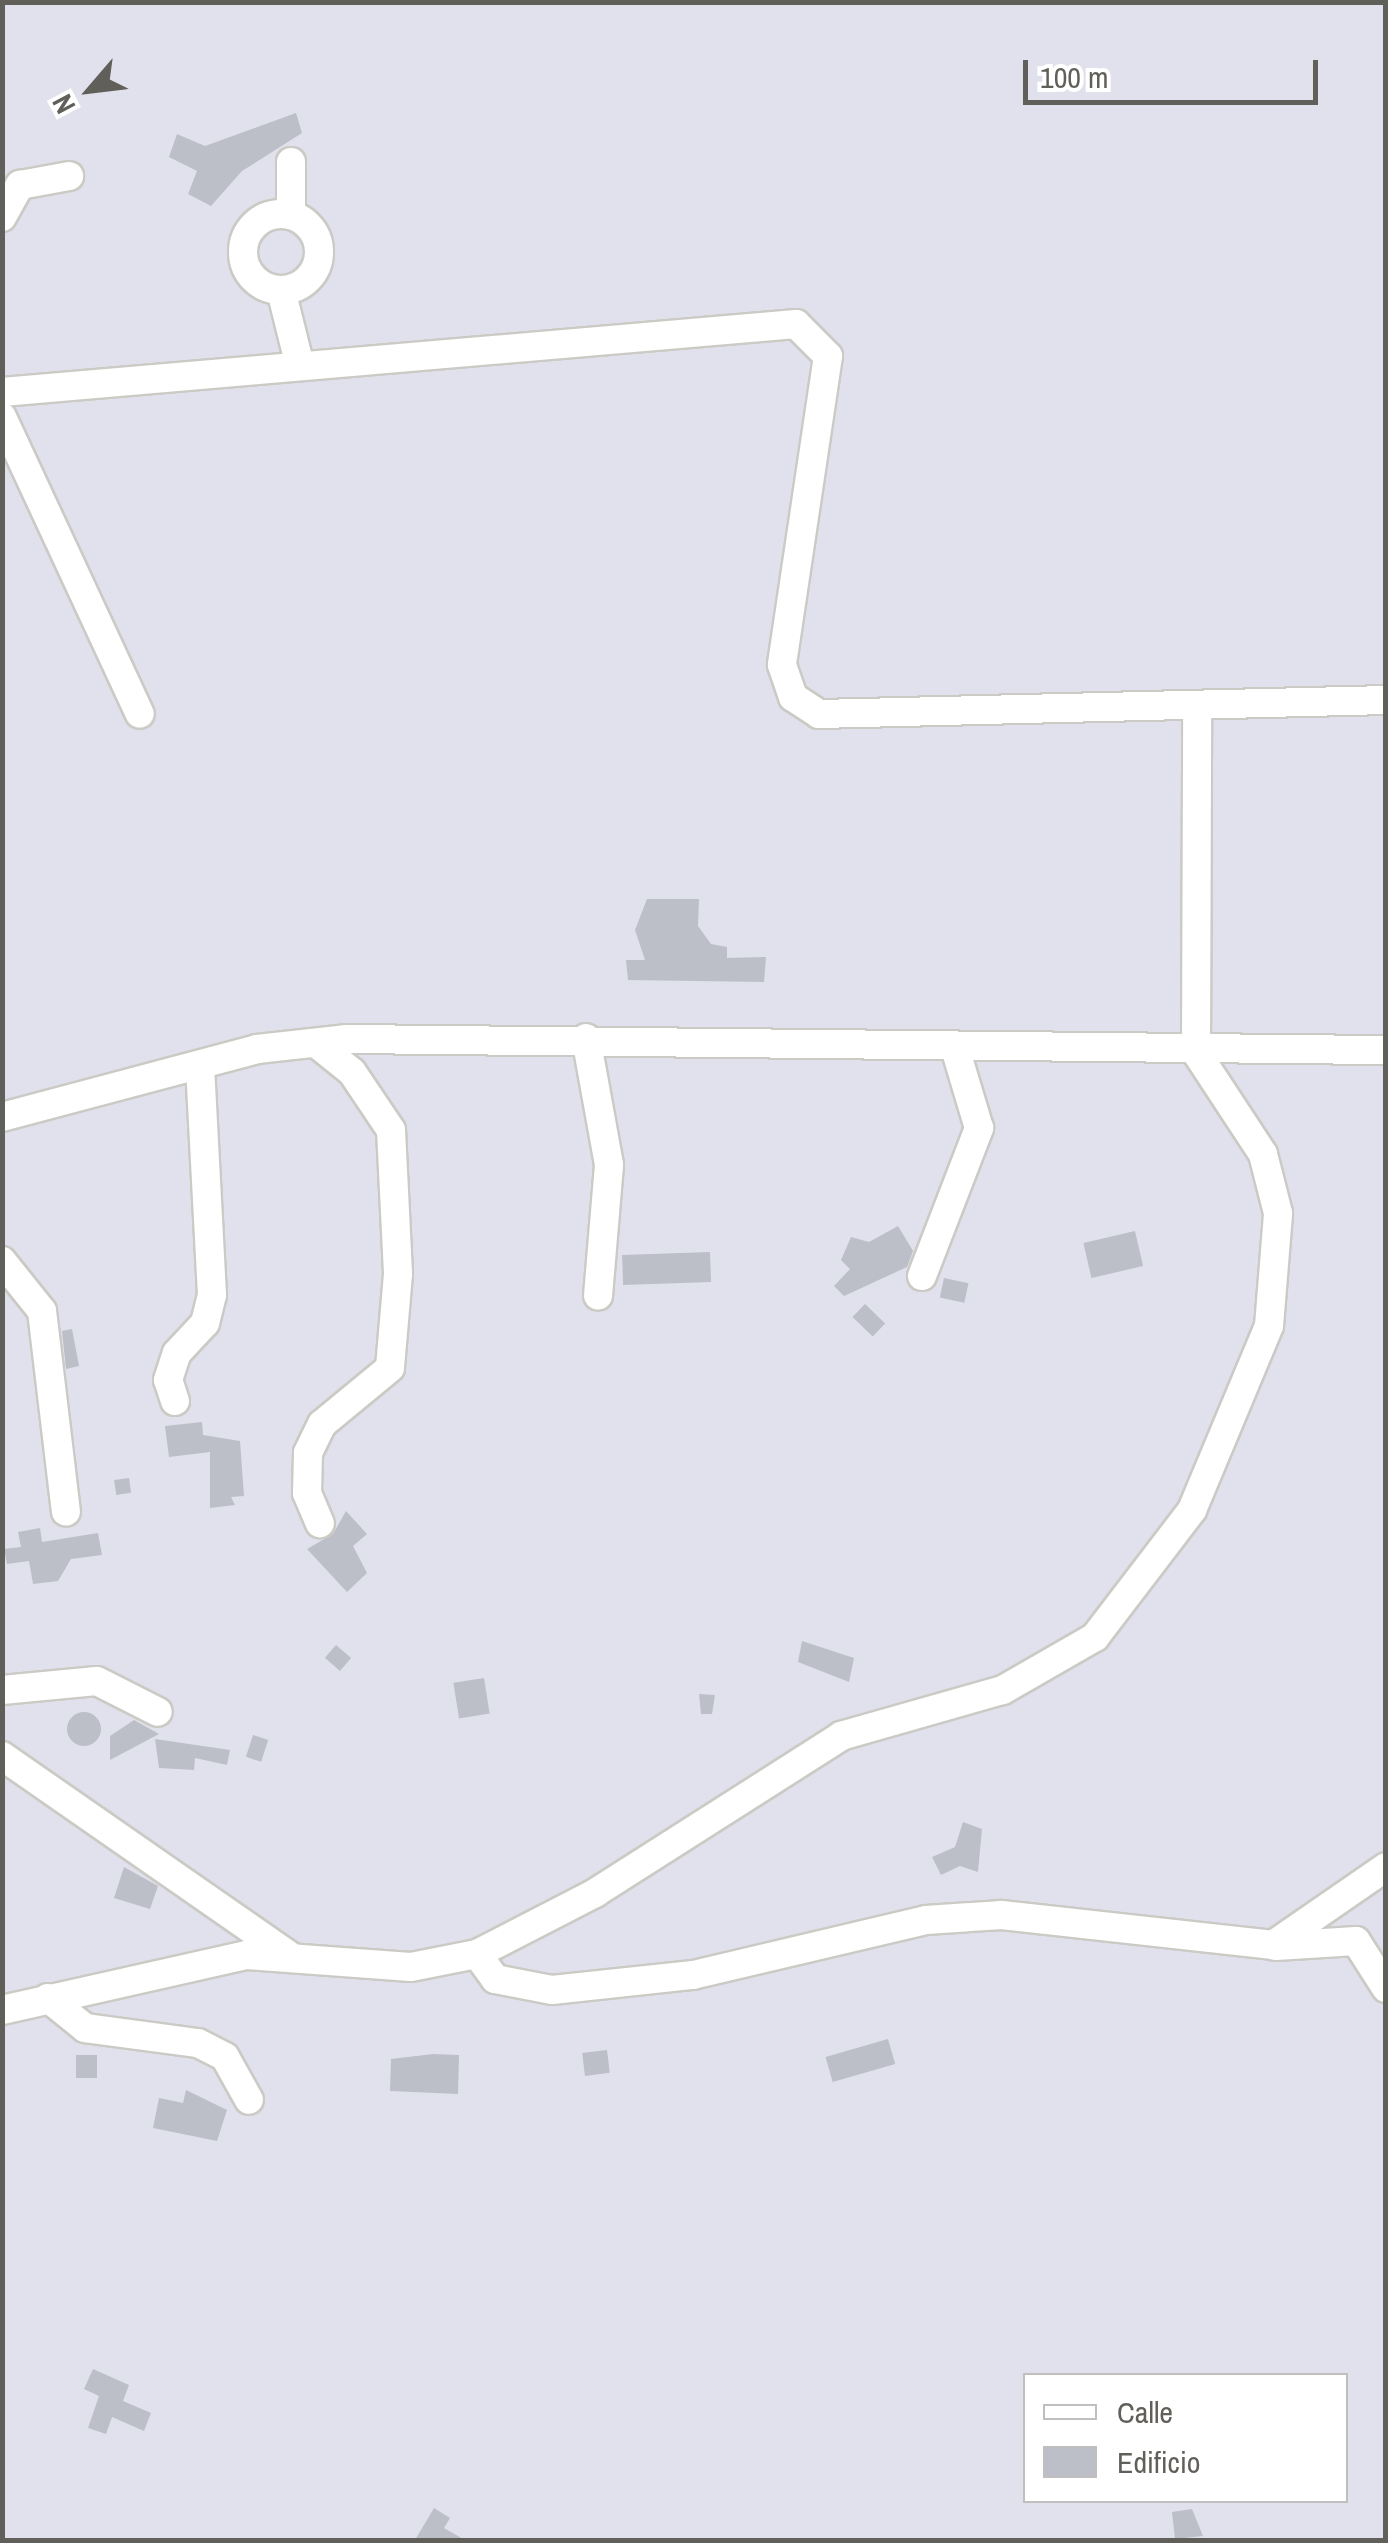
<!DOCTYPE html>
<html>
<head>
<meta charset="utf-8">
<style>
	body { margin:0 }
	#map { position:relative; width:1388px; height:2543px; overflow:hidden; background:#e0e1ec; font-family:"Archivo Narrow",sans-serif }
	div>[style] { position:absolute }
	.building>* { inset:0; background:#bcbfc7; transform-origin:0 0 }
	.round { border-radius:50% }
	.roads { filter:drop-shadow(2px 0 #cbcac4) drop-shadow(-2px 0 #cbcac4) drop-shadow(0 2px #cbcac4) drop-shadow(0 -2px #cbcac4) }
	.minor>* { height:28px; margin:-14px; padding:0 14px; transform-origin:14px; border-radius:14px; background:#fff }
	.minor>.ring { margin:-14px; padding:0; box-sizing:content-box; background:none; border:28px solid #fff; border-radius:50% }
	span { translate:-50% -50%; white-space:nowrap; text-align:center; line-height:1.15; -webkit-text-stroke:8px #fff; paint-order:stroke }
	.frame { position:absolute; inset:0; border:5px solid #615f59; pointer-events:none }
	.legend { position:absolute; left:1023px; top:2373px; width:325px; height:130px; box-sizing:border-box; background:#fff; border:2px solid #c0bfbd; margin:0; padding:12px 18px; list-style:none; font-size:30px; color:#615f59 }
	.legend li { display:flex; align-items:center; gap:20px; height:50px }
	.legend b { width:50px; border:2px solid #c0bfbd }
	.north { position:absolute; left:40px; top:40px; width:100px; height:100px; -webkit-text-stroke:8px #fff; paint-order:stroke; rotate:242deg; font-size:28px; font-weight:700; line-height:40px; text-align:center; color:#615f59 }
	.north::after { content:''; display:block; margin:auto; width:35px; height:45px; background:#615f59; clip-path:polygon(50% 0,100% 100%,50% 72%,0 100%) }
	.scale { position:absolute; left:1023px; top:60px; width:295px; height:45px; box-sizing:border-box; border:5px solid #615f59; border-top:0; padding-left:12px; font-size:30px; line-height:35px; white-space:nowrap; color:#615f59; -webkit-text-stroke:8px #fff; paint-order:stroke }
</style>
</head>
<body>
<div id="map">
	<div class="building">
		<i style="clip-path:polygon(296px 113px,302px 133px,242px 171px,211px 206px,188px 194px,197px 171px,169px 157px,177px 134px,205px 146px)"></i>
		<i style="clip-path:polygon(647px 899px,699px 899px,698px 926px,711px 944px,727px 947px,727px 958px,766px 957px,764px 982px,628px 980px,626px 960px,645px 960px,635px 930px)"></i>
		<i style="clip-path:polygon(898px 1226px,913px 1251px,907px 1267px,844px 1296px,834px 1286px,850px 1269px,841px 1260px,851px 1237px,869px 1242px)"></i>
		<i style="left:1135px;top:1231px;width:36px;height:53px;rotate:77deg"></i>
		<i style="left:710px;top:1252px;width:30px;height:88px;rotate:88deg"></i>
		<i style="left:944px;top:1278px;width:25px;height:20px;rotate:12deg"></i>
		<i style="left:865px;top:1304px;width:28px;height:18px;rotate:44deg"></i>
		<i style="clip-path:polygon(72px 1329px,79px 1366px,66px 1369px,62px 1331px)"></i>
		<i style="clip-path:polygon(202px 1422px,203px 1435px,240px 1441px,244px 1496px,231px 1497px,235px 1505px,210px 1508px,210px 1452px,169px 1457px,165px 1426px)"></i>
		<i style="left:129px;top:1478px;width:15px;height:15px;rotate:82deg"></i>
		<i style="clip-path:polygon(346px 1511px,367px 1534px,353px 1546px,367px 1573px,347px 1592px,307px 1549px,333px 1534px)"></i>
		<i style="clip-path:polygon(40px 1528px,42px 1542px,98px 1533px,102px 1555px,71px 1559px,58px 1581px,33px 1584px,29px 1561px,7px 1564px,4px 1549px,21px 1547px,18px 1532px)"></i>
		<i style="clip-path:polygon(802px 1641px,854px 1658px,849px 1682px,798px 1662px)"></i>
		<i style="left:336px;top:1645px;width:20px;height:17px;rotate:41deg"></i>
		<i style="left:484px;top:1678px;width:36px;height:31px;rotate:81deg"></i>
		<i style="clip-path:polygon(699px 1694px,715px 1695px,712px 1714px,701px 1714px)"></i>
		<i class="round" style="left:67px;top:1712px;width:34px;height:34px"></i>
		<i style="clip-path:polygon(134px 1720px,159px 1734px,110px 1760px,110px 1736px)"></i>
		<i style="left:253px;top:1735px;width:16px;height:23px;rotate:18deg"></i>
		<i style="clip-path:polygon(155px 1739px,230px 1750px,227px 1765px,195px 1758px,194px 1770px,159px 1768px)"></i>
		<i style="clip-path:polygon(963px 1822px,982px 1829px,978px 1872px,960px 1866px,941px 1875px,932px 1857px,955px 1847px)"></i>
		<i style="clip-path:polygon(124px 1867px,158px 1886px,150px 1909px,114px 1898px)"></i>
		<i style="left:888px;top:2039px;width:26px;height:65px;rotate:74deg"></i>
		<i style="left:607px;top:2050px;width:23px;height:25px;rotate:83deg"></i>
		<i style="clip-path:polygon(433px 2054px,459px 2055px,458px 2094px,390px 2091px,391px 2059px)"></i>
		<i style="left:76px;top:2055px;width:21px;height:23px"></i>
		<i style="clip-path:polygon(186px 2090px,227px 2110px,217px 2141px,153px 2128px,159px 2098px,183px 2103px)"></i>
		<i style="clip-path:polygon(93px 2369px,129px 2385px,123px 2401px,151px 2413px,144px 2431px,112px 2417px,106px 2434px,88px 2428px,99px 2396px,84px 2389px)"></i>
		<i style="clip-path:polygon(434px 2508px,450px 2518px,444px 2528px,465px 2540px,415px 2540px)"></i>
		<i style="clip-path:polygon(1192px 2509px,1203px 2536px,1175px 2539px,1172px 2512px)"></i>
	</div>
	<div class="roads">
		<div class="minor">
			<i style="left:291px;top:162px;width:53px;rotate:90deg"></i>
			<i class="ring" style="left:243px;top:214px;width:48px;height:48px"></i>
			<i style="left:2px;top:217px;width:37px;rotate:-61deg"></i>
			<i style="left:20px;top:185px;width:50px;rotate:-10.4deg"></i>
			<i style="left:281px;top:290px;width:78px;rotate:76deg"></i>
			<i style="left:2px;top:392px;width:797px;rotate:-4.89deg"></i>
			<i style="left:796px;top:324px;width:45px;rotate:45deg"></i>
			<i style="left:828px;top:356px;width:312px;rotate:98.5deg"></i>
			<i style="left:782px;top:665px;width:34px;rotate:71deg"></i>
			<i style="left:793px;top:697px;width:31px;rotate:33deg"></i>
			<i style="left:819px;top:714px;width:567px;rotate:-1.41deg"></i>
			<i style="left:2px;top:417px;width:327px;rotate:65.1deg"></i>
			<i style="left:586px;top:1038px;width:129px;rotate:79.7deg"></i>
			<i style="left:609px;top:1165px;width:131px;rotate:94.8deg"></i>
			<i style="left:316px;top:1043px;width:46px;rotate:38.9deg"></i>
			<i style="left:352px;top:1072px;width:70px;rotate:56.1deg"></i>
			<i style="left:391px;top:1130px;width:144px;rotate:87.2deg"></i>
			<i style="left:398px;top:1274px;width:94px;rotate:94.9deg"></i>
			<i style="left:390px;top:1368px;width:88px;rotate:140.5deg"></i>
			<i style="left:322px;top:1424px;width:32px;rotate:116deg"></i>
			<i style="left:308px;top:1453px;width:40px;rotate:91.4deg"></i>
			<i style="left:307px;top:1493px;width:33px;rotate:67deg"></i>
			<i style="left:2px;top:1117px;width:264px;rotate:-14.9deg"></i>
			<i style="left:257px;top:1049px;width:91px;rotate:-6.3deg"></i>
			<i style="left:347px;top:1039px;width:1039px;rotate:0.61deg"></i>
			<i style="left:2px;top:1261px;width:64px;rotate:51.3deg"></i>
			<i style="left:42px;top:1311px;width:202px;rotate:83.2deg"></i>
			<i style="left:922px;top:1276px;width:159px;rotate:-68.9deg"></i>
			<i style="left:979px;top:1128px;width:84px;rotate:-106.7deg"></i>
			<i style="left:175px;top:1401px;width:22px;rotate:-108deg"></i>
			<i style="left:168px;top:1380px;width:28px;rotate:-72deg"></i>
			<i style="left:177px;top:1353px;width:41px;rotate:-47deg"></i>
			<i style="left:205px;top:1323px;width:29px;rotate:-76deg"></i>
			<i style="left:212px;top:1295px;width:229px;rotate:-93deg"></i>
			<i style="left:2px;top:1690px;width:95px;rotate:-5.4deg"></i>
			<i style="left:97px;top:1681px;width:68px;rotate:26.9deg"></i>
			<i style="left:2px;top:1756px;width:348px;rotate:34.8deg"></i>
			<i style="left:1276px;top:1946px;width:80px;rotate:-3.6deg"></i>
			<i style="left:1356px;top:1941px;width:56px;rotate:57.4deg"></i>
			<i style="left:477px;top:1954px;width:31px;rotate:54deg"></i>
			<i style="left:495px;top:1979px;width:58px;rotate:10.9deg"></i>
			<i style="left:552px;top:1990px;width:142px;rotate:-6.1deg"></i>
			<i style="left:693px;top:1975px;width:239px;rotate:-13.3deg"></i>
			<i style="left:926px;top:1920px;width:76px;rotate:-3.8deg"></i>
			<i style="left:1002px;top:1915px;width:273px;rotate:6.3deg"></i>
			<i style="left:1273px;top:1945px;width:137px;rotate:-34.6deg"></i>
			<i style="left:48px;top:1998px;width:48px;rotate:39deg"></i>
			<i style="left:85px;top:2028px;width:114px;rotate:7.6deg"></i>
			<i style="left:198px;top:2043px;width:30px;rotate:27deg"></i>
			<i style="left:225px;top:2057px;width:49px;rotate:60.8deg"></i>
			<i style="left:2px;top:2010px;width:251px;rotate:-12.7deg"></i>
			<i style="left:247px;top:1955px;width:164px;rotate:4.2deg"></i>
			<i style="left:411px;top:1967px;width:67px;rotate:-11.1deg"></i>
			<i style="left:477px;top:1954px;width:133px;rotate:-27.3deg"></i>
			<i style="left:595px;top:1893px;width:292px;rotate:-32.5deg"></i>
			<i style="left:841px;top:1736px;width:168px;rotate:-15.9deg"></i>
			<i style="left:1003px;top:1690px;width:106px;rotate:-29.9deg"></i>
			<i style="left:1095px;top:1637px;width:160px;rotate:-52.6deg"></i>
			<i style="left:1192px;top:1510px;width:199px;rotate:-67.3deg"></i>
			<i style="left:1269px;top:1326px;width:113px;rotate:-85.4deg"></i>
			<i style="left:1278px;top:1213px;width:61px;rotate:-104.3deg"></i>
			<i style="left:1263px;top:1154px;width:122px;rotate:-123.3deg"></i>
			<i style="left:1196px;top:1052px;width:345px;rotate:-89.8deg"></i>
		</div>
	</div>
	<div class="frame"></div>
	<ul class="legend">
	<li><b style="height:12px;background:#fff"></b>Calle</li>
	<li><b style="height:28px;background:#bcbfc7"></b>Edificio</li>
	</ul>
	<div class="north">N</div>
	<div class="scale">100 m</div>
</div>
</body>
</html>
